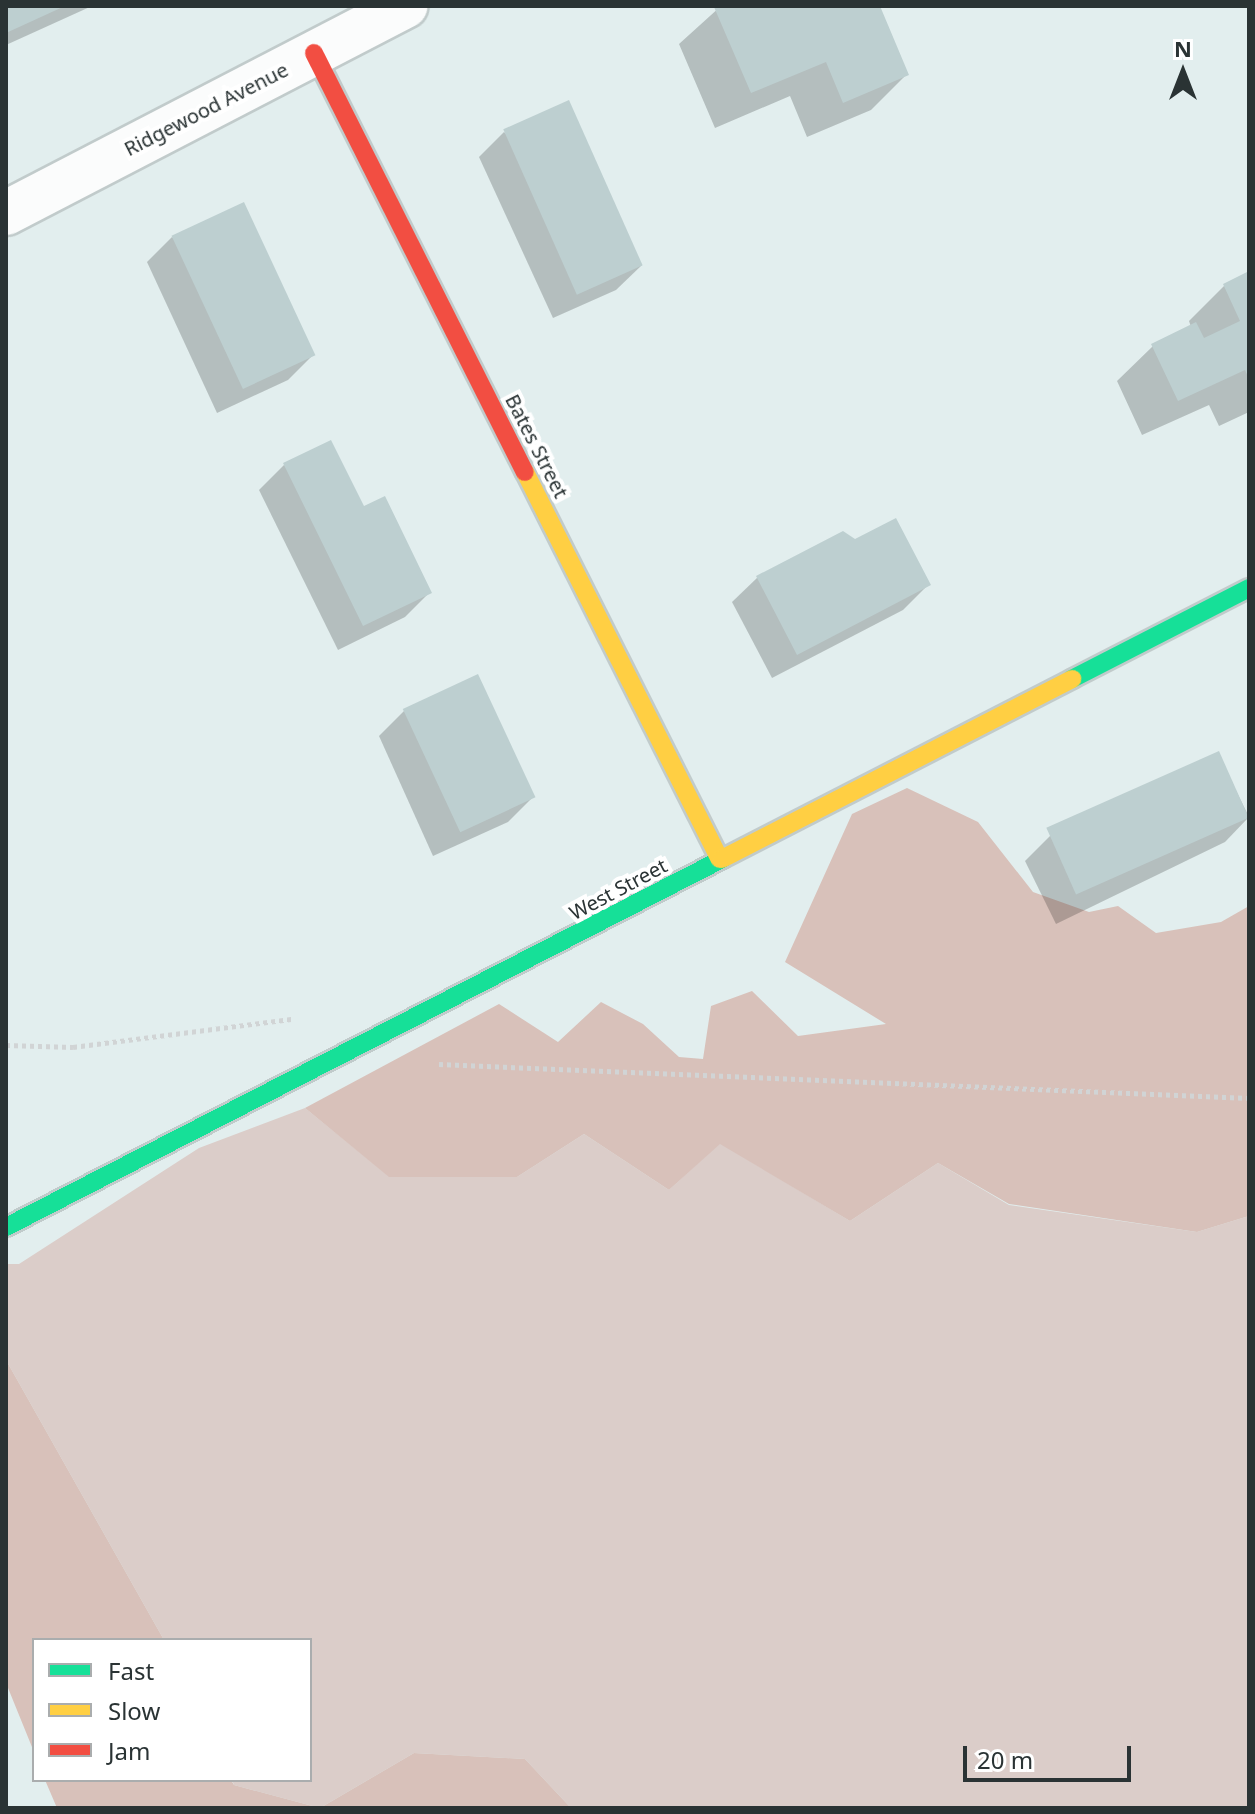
<!DOCTYPE html>
<html>
<head>
<meta charset="utf-8">
<style>
	body { margin:0 }
	#map { position:relative; width:1255px; height:1814px; overflow:hidden; background:#e2eeee; font-family:"Noto Sans",sans-serif }
	div>[style] { position:absolute }
	.green>* { inset:0; background:#dbcdc9 }
	.forest>* { inset:0; background:#d8c1ba }
	.shadow>* { inset:0; background:#0003 }
	.building>* { inset:0; background:#bdcfd0; transform-origin:0 0 }
	.path>* { height:5px; margin-top:-2.5px; transform-origin:0; background:repeating-linear-gradient(90deg,#d1d4d5 0 4px,transparent 0 8px) }
	.roads { filter:drop-shadow(2px 0 #c1cbcb) drop-shadow(-2px 0 #c1cbcb) drop-shadow(0 2px #c1cbcb) drop-shadow(0 -2px #c1cbcb) }
	.street>* { height:44px; margin:-22px; padding:0 22px; transform-origin:22px; border-radius:22px; background:#fbfcfc }
	.fast>* { height:18px; margin:-9px; padding:0 9px; transform-origin:9px; border-radius:9px; background:#16e098 }
	.slow>* { height:18px; margin:-9px; padding:0 9px; transform-origin:9px; border-radius:9px; background:#ffcf43 }
	.jam>* { height:18px; margin:-9px; padding:0 9px; transform-origin:9px; border-radius:9px; background:#f24e42 }
	span { translate:-50% -50%; white-space:nowrap; text-align:center; line-height:1.15; -webkit-text-stroke:8px #fff; paint-order:stroke }
	.street-label { font-size:20px; color:#2a3334 }
	.frame { position:absolute; inset:0; border:8px solid #2a3334; pointer-events:none }
	.legend { position:absolute; left:32px; top:1638px; width:280px; height:144px; box-sizing:border-box; background:#fff; border:2px solid #aaadae; margin:0; padding:10px 14px; list-style:none; font-size:24px; color:#2a3334 }
	.legend li { display:flex; align-items:center; gap:16px; height:40px }
	.legend b { width:40px; border:2px solid #aaadae }
	.north { position:absolute; left:1143px; top:32px; width:80px; height:80px; -webkit-text-stroke:6px #fff; paint-order:stroke; rotate:0deg; font-size:22px; font-weight:700; line-height:32px; text-align:center; color:#2a3334 }
	.north::after { content:''; display:block; margin:auto; width:28px; height:36px; background:#2a3334; clip-path:polygon(50% 0,100% 100%,50% 72%,0 100%) }
	.scale { position:absolute; left:963px; top:1746px; width:168px; height:36px; box-sizing:border-box; border:4px solid #2a3334; border-top:0; padding-left:10px; font-size:24px; line-height:28px; white-space:nowrap; color:#2a3334; -webkit-text-stroke:6px #fff; paint-order:stroke }
</style>
</head>
<body>
<div id="map">
	<div class="green">
		<i style="clip-path:polygon(305px 1108px,390px 1177px,517px 1177px,584px 1134px,669px 1190px,720px 1143px,850px 1221px,938px 1163px,1009px 1205px,1197px 1232px,1249px 1216px,1249px 1808px,571px 1808px,525px 1759px,414px 1753px,320px 1808px,234px 1785px,232px 1780px,310px 1780px,310px 1640px,164px 1640px,6px 1360px,6px 1264px,19px 1264px,199px 1148px)"></i>
	</div>
	<div class="forest">
		<i style="clip-path:polygon(907px 788px,978px 822px,1033px 892px,1089px 912px,1118px 906px,1156px 933px,1221px 922px,1249px 906px,1249px 1216px,1197px 1232px,1009px 1204px,938px 1163px,850px 1221px,720px 1144px,669px 1190px,584px 1134px,517px 1177px,389px 1177px,305px 1108px,499px 1004px,558px 1042px,601px 1002px,643px 1024px,679px 1057px,703px 1059px,711px 1006px,752px 991px,798px 1036px,886px 1024px,785px 962px,852px 814px)"></i>
		<i style="clip-path:polygon(6px 1360px,164px 1640px,34px 1640px,34px 1752px,6px 1683px)"></i>
		<i style="clip-path:polygon(414px 1753px,525px 1759px,571px 1808px,57px 1808px,45px 1780px,231px 1780px,234px 1785px,320px 1808px)"></i>
	</div>
	<div class="shadow">
		<i style="clip-path:polygon(6px 6px,92px 6px,6px 45px)"></i>
		<i style="clip-path:polygon(721px 6px,878px 6px,907px 74px,871px 110px,807px 137px,790px 96px,715px 128px,679px 44px)"></i>
		<i style="clip-path:polygon(504px 132px,642px 265px,616px 290px,553px 318px,479px 157px)"></i>
		<i style="clip-path:polygon(172px 237px,313px 355px,288px 380px,217px 413px,147px 262px)"></i>
		<i style="clip-path:polygon(1249px 274px,1249px 412px,1219px 426px,1209px 405px,1142px 435px,1117px 381px,1153px 346px,1191px 327px,1189px 321px,1224px 286px)"></i>
		<i style="clip-path:polygon(284px 465px,363px 509px,430px 592px,405px 617px,338px 650px,259px 490px)"></i>
		<i style="clip-path:polygon(758px 577px,928px 585px,903px 610px,772px 678px,732px 602px)"></i>
		<i style="clip-path:polygon(477px 677px,533px 797px,508px 822px,433px 856px,379px 736px,404px 711px)"></i>
		<i style="clip-path:polygon(1218px 754px,1249px 817px,1225px 842px,1056px 924px,1025px 861px,1051px 835px)"></i>
	</div>
	<div class="building">
		<i style="clip-path:polygon(6px 6px,65px 6px,6px 33px)"></i>
		<i style="clip-path:polygon(880px 6px,909px 75px,843px 103px,826px 62px,751px 93px,714px 7px)"></i>
		<i style="left:569px;top:100px;width:181px;height:72px;rotate:66deg"></i>
		<i style="left:244px;top:202px;width:169px;height:80px;rotate:65deg"></i>
		<i style="clip-path:polygon(1249px 271px,1249px 379px,1245px 370px,1178px 401px,1151px 344px,1196px 322px,1204px 338px,1240px 321px,1223px 284px)"></i>
		<i style="clip-path:polygon(331px 440px,364px 506px,385px 496px,432px 593px,363px 626px,283px 463px)"></i>
		<i style="clip-path:polygon(896px 518px,931px 585px,797px 655px,756px 576px,843px 531px,855px 539px)"></i>
		<i style="left:478px;top:674px;width:136px;height:83px;rotate:65deg"></i>
		<i style="left:1219px;top:751px;width:73px;height:189px;rotate:66deg"></i>
	</div>
	<div class="path">
		<i style="left:6px;top:1045px;width:67px;rotate:1.7deg"></i>
		<i style="left:73px;top:1047px;width:222px;rotate:-7.3deg"></i>
		<i style="left:439px;top:1064px;width:811px;rotate:2.4deg"></i>
	</div>
	<div class="roads">
		<div class="street">
			<i style="left:6px;top:213px;width:450px;rotate:-27.4deg"></i>
		</div>
		<div class="fast">
			<i style="left:1072px;top:679px;width:199px;rotate:-27.2deg"></i>
			<i style="left:6px;top:1227px;width:805px;rotate:-27.2deg"></i>
		</div>
		<div class="slow">
			<i style="left:525px;top:472px;width:433px;rotate:63.3deg"></i>
			<i style="left:722px;top:859px;width:394px;rotate:-27.2deg"></i>
		</div>
		<div class="jam">
			<i style="left:314px;top:53px;width:469px;rotate:63.3deg"></i>
		</div>
	</div>
	<div class="street-label">
		<span style="left:206px;top:109px;rotate:-27deg">Ridgewood Avenue</span>
		<span style="left:537px;top:446px;rotate:63deg">Bates Street</span>
		<span style="left:618px;top:889px;rotate:-28deg">West Street</span>
	</div>
	<div class="frame"></div>
	<ul class="legend">
	<li><b style="height:10px;background:#16e098"></b>Fast</li>
	<li><b style="height:10px;background:#ffcf43"></b>Slow</li>
	<li><b style="height:10px;background:#f24e42"></b>Jam</li>
	</ul>
	<div class="north">N</div>
	<div class="scale">20 m</div>
</div>
</body>
</html>
